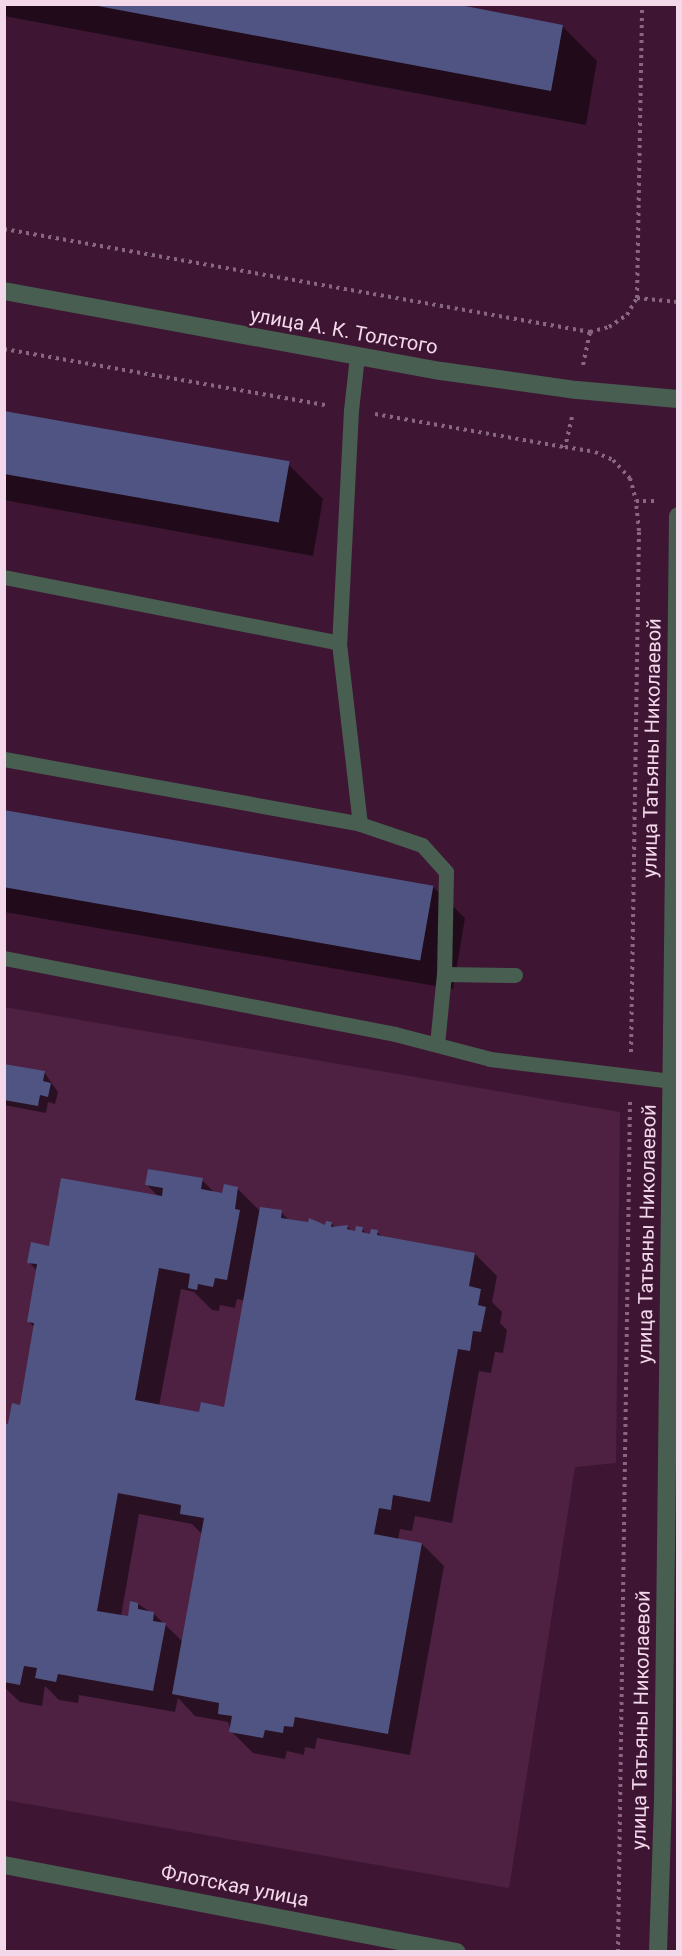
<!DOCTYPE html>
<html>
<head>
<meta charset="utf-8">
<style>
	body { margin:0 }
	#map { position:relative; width:682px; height:1956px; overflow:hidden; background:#3e1634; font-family:Roboto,sans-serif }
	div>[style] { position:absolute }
	.built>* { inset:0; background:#4e2143 }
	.shadow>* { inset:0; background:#0007 }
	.building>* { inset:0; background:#4f5482; transform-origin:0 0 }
	.path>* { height:4px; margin-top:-2px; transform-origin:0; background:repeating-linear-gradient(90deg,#8a6780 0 3px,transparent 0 7.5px) }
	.lane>* { height:15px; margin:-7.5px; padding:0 7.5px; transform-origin:7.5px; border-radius:7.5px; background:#485e51 }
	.street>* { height:18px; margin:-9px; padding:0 9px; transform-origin:9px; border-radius:9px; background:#485e51 }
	span { translate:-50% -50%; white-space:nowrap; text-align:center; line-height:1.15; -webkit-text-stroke:5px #3e1634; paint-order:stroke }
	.street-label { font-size:20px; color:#f3d8ea }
	.frame { position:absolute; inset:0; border:6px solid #f3d8ea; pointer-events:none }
</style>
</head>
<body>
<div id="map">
	<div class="built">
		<i style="clip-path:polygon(4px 1007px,620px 1112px,616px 1463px,575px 1467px,509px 1888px,5px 1800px)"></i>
	</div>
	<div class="shadow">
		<i style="clip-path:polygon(4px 4px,447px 4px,562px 26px,597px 61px,586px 125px,4px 16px)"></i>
		<i style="clip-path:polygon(4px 413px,288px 464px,323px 499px,313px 556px,4px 500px)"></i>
		<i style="clip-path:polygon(4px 812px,432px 886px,465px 918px,453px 989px,4px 912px)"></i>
		<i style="clip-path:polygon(4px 1065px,44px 1072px,58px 1092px,55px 1104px,48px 1102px,46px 1113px,4px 1105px)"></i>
		<i style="clip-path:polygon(evenodd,202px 1180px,216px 1194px,224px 1195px,237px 1188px,261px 1212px,281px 1212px,290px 1221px,326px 1228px,331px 1223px,336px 1228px,347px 1226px,353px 1232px,362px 1229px,368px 1235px,377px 1232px,383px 1237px,475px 1254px,497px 1276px,492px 1302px,502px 1312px,500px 1323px,507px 1330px,503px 1353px,495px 1352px,491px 1373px,479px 1371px,452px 1523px,415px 1516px,412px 1531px,400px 1529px,398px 1540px,422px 1544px,444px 1566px,410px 1755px,317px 1738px,315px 1749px,305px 1747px,304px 1755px,287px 1751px,285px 1759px,253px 1753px,231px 1731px,228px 1722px,195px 1716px,178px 1698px,175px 1712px,79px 1695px,78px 1703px,59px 1700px,45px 1686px,42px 1706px,20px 1702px,4px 1687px,4px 1425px,10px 1426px,21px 1407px,35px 1328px,28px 1321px,37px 1271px,29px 1262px,50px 1247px,159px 1197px,146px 1184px,202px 1180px,181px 1289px,194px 1292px,212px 1310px,219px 1311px,220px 1305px,235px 1308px,237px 1299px,245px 1301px,225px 1408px,200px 1413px,159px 1406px,181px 1289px,202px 1180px,139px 1514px,192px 1524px,202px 1534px,183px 1642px,154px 1614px,138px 1604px,129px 1618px,121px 1616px,139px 1514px)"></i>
		<i style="clip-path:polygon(4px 1949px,20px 1952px,4px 1952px)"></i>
	</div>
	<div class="building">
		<i style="clip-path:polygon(455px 4px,563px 25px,551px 91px,98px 6px)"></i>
		<i style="left:4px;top:411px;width:290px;height:62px;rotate:10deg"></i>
		<i style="left:4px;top:810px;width:436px;height:76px;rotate:10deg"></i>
		<i style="clip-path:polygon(4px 1064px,45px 1071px,43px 1081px,51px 1083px,48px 1097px,40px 1095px,38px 1106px,4px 1100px)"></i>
		<i style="clip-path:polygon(148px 1169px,203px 1178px,201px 1189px,222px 1193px,224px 1184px,238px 1187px,235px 1209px,240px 1210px,227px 1280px,215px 1278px,213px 1287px,198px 1284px,197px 1290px,188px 1288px,190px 1274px,159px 1268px,135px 1400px,199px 1412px,201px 1402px,224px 1407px,260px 1207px,282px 1210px,281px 1218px,308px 1222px,309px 1218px,325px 1225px,326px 1221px,332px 1222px,331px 1227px,348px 1225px,347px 1229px,355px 1231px,356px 1226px,363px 1227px,362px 1232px,370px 1234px,371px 1229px,378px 1230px,377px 1235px,475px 1253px,469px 1286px,481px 1289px,478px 1305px,486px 1307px,481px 1332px,473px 1331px,470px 1351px,458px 1349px,430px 1502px,393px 1495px,391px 1510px,379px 1508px,374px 1534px,422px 1543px,388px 1734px,295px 1717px,293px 1727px,284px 1726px,283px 1733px,265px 1730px,263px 1738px,229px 1732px,232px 1716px,218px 1714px,219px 1703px,172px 1694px,204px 1518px,180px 1514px,181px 1505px,118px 1493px,97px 1611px,128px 1616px,130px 1601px,138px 1603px,138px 1609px,154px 1612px,153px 1621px,166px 1623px,153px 1691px,58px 1674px,56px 1682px,35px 1678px,37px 1668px,24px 1666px,20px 1685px,4px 1682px,4px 1423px,8px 1424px,12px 1403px,20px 1405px,34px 1323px,27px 1322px,37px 1264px,27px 1263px,31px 1242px,49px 1246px,61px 1178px,162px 1196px,163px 1188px,145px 1185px)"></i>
	</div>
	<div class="path">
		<i style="left:4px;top:229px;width:595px;rotate:9.97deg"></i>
		<i style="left:637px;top:298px;width:294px;rotate:-89deg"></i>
		<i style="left:4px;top:349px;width:327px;rotate:9.9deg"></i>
		<i style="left:583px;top:365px;width:34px;rotate:-78deg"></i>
		<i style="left:590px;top:332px;width:20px;rotate:-15deg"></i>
		<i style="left:609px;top:327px;width:22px;rotate:-34deg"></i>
		<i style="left:627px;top:315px;width:20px;rotate:-60deg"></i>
		<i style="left:637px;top:298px;width:41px;rotate:5.6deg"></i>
		<i style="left:375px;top:414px;width:193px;rotate:9.9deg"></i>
		<i style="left:572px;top:417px;width:31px;rotate:103deg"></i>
		<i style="left:565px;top:447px;width:30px;rotate:9deg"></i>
		<i style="left:595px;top:452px;width:20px;rotate:24deg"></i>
		<i style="left:613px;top:460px;width:25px;rotate:47deg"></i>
		<i style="left:630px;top:478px;width:24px;rotate:75deg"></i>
		<i style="left:636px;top:501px;width:20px"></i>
		<i style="left:631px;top:1052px;width:521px;rotate:-89.12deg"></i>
		<i style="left:639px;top:531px;width:30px;rotate:-96deg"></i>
		<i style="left:618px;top:1952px;width:851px;rotate:-89.19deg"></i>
	</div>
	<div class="lane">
		<i style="left:357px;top:356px;width:54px;rotate:96.3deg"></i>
		<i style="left:351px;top:410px;width:233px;rotate:92.9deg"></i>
		<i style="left:339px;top:643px;width:182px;rotate:83.4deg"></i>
		<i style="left:4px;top:577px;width:341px;rotate:11.1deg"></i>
		<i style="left:4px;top:759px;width:362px;rotate:10.3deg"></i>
		<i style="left:360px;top:824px;width:65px;rotate:18.7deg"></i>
		<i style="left:422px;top:845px;width:36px;rotate:48deg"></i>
		<i style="left:446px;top:872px;width:102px;rotate:91.1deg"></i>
		<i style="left:444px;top:974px;width:70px;rotate:95.7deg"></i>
		<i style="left:4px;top:958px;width:398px;rotate:11deg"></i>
		<i style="left:395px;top:1034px;width:98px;rotate:14.7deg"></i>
		<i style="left:490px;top:1059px;width:182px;rotate:6.9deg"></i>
		<i style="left:444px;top:974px;width:71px;rotate:0.8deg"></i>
	</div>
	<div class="street">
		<i style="left:4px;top:291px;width:444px;rotate:10.4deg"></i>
		<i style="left:441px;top:371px;width:137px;rotate:8deg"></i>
		<i style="left:577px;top:390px;width:101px;rotate:5.1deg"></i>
		<i style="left:4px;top:1865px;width:461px;rotate:10.9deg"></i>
		<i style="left:658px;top:1952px;width:149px;rotate:-88.1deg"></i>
		<i style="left:663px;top:1803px;width:1287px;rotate:-89.33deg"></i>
	</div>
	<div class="street-label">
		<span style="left:344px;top:331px;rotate:10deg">улица А. К. Толстого</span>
		<span style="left:652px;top:748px;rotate:-89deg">улица Татьяны Николаевой</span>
		<span style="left:647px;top:1234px;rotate:-89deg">улица Татьяны Николаевой</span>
		<span style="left:641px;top:1720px;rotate:-89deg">улица Татьяны Николаевой</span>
		<span style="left:235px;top:1886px;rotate:11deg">Флотская улица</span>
	</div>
	<div class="frame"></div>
</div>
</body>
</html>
